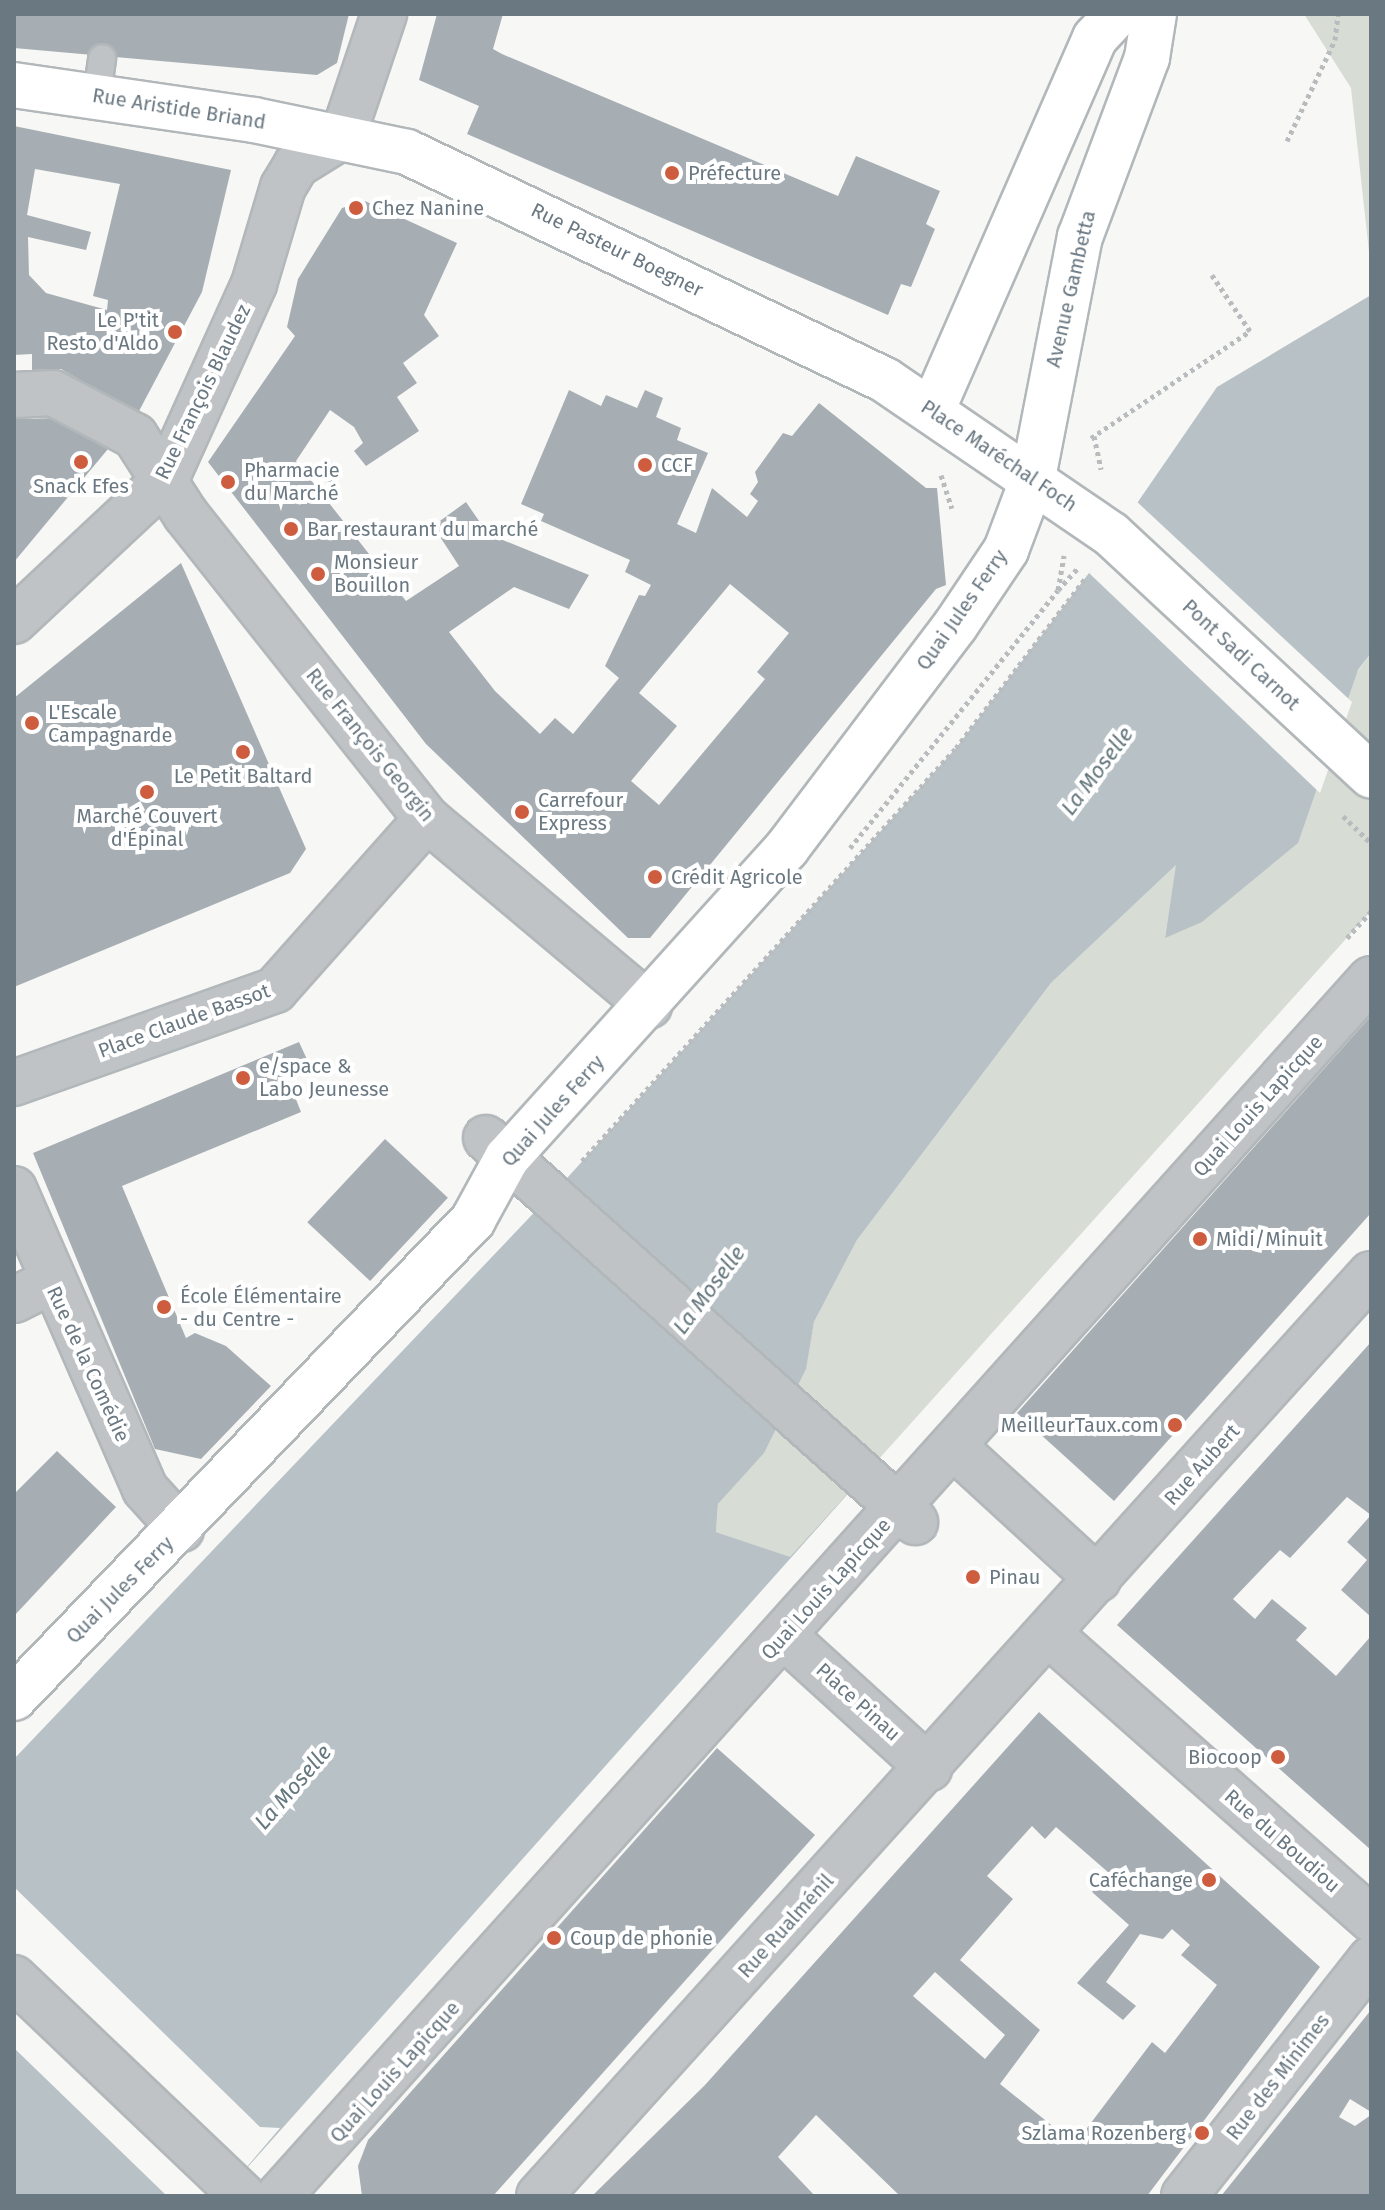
<!DOCTYPE html>
<html>
<head>
<meta charset="utf-8">
<style>
	body { margin:0 }
	#map { position:relative; width:1385px; height:2210px; overflow:hidden; background:#f7f7f5; font-family:"Fira Sans",sans-serif }
	div>[style] { position:absolute }
	.green>* { inset:0; background:#d7dcd5 }
	.water>* { inset:0; background:#b8c2c6 }
	.pier>* { inset:0; background:#f7f7f5 }
	.building>* { inset:0; background:#a7aeb3; transform-origin:0 0 }
	.round { border-radius:50% }
	.path>* { height:5px; margin-top:-2.5px; transform-origin:0; background:repeating-linear-gradient(90deg,#b9bcbe 0 4px,transparent 0 8px) }
	.roads { filter:drop-shadow(2px 0 #b2b7ba) drop-shadow(-2px 0 #b2b7ba) drop-shadow(0 2px #b2b7ba) drop-shadow(0 -2px #b2b7ba) }
	.lane>* { height:26px; margin:-13px; padding:0 13px; transform-origin:13px; border-radius:13px; background:#bfc3c6 }
	.street>* { height:44px; margin:-22px; padding:0 22px; transform-origin:22px; border-radius:22px; background:#bfc3c6 }
	.secondary>* { height:44px; margin:-22px; padding:0 22px; transform-origin:22px; border-radius:22px; background:#fff }
	.dots>* { width:22px; height:22px; translate:-50% -50%; box-sizing:border-box; border:4px solid #fff; border-radius:50% }
	span { translate:-50% -50%; white-space:nowrap; text-align:center; line-height:1.15; -webkit-text-stroke:8px #fff; paint-order:stroke }
	.street-label { font-size:20px; color:#6a7882 }
	.poi-label { font-size:20px; color:#6a7882 }
	.left { translate:0 -50%; text-align:left }
	.right { translate:-100% -50%; text-align:right }
	.water-label { font-size:22px; color:#66787e; font-style:italic }
	.frame { position:absolute; inset:0; border:16px solid #6a7882; pointer-events:none }
</style>
</head>
<body>
<div id="map">
	<div class="green">
		<i style="clip-path:polygon(1304px 14px,1371px 14px,1371px 270px,1351px 88px)"></i>
		<i style="clip-path:polygon(1371px 653px,1371px 911px,790px 1558px,716px 1532px,718px 1504px,764px 1452px,805px 1369px,814px 1322px,857px 1240px,1051px 983px,1177px 864px,1165px 937px)"></i>
	</div>
	<div class="water">
		<i style="clip-path:polygon(1371px 295px,1371px 653px,1358px 670px,1298px 843px,1202px 922px,1165px 938px,1176px 865px,1051px 983px,857px 1240px,814px 1322px,806px 1369px,764px 1453px,718px 1504px,716px 1532px,790px 1557px,879px 1459px,222px 2196px,14px 2196px,14px 1759px,568px 1177px,956px 748px,1089px 573px,1217px 387px)"></i>
	</div>
	<div class="pier">
		<i style="clip-path:polygon(1135px 500px,1352px 702px,1320px 793px,1089px 573px)"></i>
		<i style="clip-path:polygon(14px 1887px,260px 2127px,280px 2128px,222px 2196px,167px 2196px,14px 2048px)"></i>
	</div>
	<div class="building">
		<i style="clip-path:polygon(14px 14px,349px 14px,337px 63px,317px 75px,14px 48px)"></i>
		<i style="clip-path:polygon(437px 14px,503px 14px,493px 49px,502px 54px,838px 196px,856px 156px,940px 191px,926px 224px,935px 229px,911px 287px,901px 284px,888px 315px,467px 134px,479px 106px,419px 80px)"></i>
		<i style="clip-path:polygon(evenodd,14px 126px,231px 170px,202px 292px,138px 413px,61px 369px,32px 370px,32px 354px,14px 355px,14px 126px,35px 169px,120px 184px,93px 296px,108px 300px,107px 310px,46px 293px,29px 275px,28px 237px,86px 250px,91px 232px,27px 215px,35px 169px)"></i>
		<i style="clip-path:polygon(evenodd,365px 201px,457px 243px,424px 315px,439px 336px,403px 363px,417px 383px,397px 397px,419px 431px,366px 466px,354px 451px,363px 443px,354px 427px,330px 410px,296px 461px,406px 601px,459px 566px,433px 526px,466px 502px,488px 534px,589px 575px,569px 609px,514px 587px,449px 632px,495px 691px,540px 734px,555px 718px,573px 734px,619px 678px,605px 666px,639px 595px,645px 596px,651px 585px,625px 572px,630px 560px,541px 521px,544px 514px,521px 504px,569px 390px,601px 406px,606px 395px,637px 408px,645px 390px,663px 398px,656px 417px,681px 428px,677px 440px,708px 453px,677px 524px,696px 533px,712px 488px,747px 517px,758px 501px,750px 494px,758px 482px,755px 472px,783px 433px,792px 436px,819px 403px,926px 488px,937px 488px,946px 585px,936px 589px,650px 938px,628px 938px,426px 744px,208px 462px,295px 336px,287px 327px,298px 279px,342px 208px,365px 201px,730px 584px,789px 633px,757px 672px,765px 679px,659px 805px,631px 781px,677px 726px,639px 693px,730px 584px)"></i>
		<i style="clip-path:polygon(58px 418px,108px 449px,14px 562px,14px 419px)"></i>
		<i class="round" style="left:321px;top:462px;width:20px;height:20px"></i>
		<i style="clip-path:polygon(181px 563px,306px 849px,290px 873px,14px 987px,14px 698px)"></i>
		<i style="clip-path:polygon(1371px 1016px,1371px 1213px,1114px 1501px,1017px 1413px)"></i>
		<i style="clip-path:polygon(299px 1042px,311px 1068px,288px 1079px,301px 1112px,122px 1186px,186px 1338px,195px 1333px,226px 1346px,271px 1386px,201px 1459px,155px 1449px,33px 1153px)"></i>
		<i style="left:385px;top:1139px;width:86px;height:114px;rotate:43deg"></i>
		<i style="clip-path:polygon(1371px 1342px,1371px 1617px,1341px 1590px,1367px 1560px,1347px 1542px,1371px 1515px,1347px 1497px,1290px 1558px,1280px 1550px,1233px 1599px,1255px 1619px,1272px 1599px,1307px 1628px,1296px 1640px,1336px 1676px,1371px 1636px,1371px 1850px,1117px 1625px)"></i>
		<i style="clip-path:polygon(57px 1451px,116px 1507px,14px 1616px,14px 1494px)"></i>
		<i style="clip-path:polygon(evenodd,1039px 1712px,1320px 1967px,1147px 2196px,900px 2196px,816px 2115px,778px 2157px,815px 2196px,592px 2196px,705px 2085px,1039px 1712px,1032px 1826px,1045px 1839px,1056px 1827px,1109px 1873px,1092px 1892px,1129px 1925px,1077px 1983px,1123px 2020px,1136px 2006px,1106px 1982px,1140px 1934px,1163px 1939px,1172px 1929px,1190px 1945px,1181px 1955px,1217px 1985px,1165px 2053px,1152px 2042px,1075px 2144px,1000px 2084px,1040px 2030px,960px 1960px,1013px 1899px,987px 1876px,1032px 1826px,1039px 1712px,935px 1972px,1005px 2035px,985px 2059px,913px 1996px,935px 1972px)"></i>
		<i style="clip-path:polygon(717px 1748px,815px 1835px,493px 2196px,362px 2196px,358px 2166px,368px 2140px)"></i>
		<i style="clip-path:polygon(1371px 2010px,1371px 2112px,1350px 2099px,1339px 2117px,1355px 2126px,1371px 2115px,1371px 2196px,1221px 2196px)"></i>
	</div>
	<div class="path">
		<i style="left:1287px;top:141px;width:112px;rotate:-64.6deg"></i>
		<i style="left:1335px;top:40px;width:26px;rotate:-83deg"></i>
		<i style="left:1094px;top:436px;width:34px;rotate:78deg"></i>
		<i style="left:1091px;top:438px;width:192px;rotate:-33.9deg"></i>
		<i style="left:1250px;top:331px;width:68px;rotate:-124.2deg"></i>
		<i style="left:941px;top:475px;width:35px;rotate:72deg"></i>
		<i style="left:1058px;top:590px;width:30px;rotate:-48deg"></i>
		<i style="left:1343px;top:816px;width:39px;rotate:44deg"></i>
		<i style="left:850px;top:848px;width:331px;rotate:-51.1deg"></i>
		<i style="left:1058px;top:590px;width:35px;rotate:-80deg"></i>
		<i style="left:1347px;top:938px;width:36px;rotate:-48deg"></i>
		<i style="left:582px;top:1161px;width:557px;rotate:-47.84deg"></i>
		<i style="left:956px;top:748px;width:216px;rotate:-52.7deg"></i>
	</div>
	<div class="roads">
		<div class="lane">
			<i style="left:97px;top:95px;width:37px;rotate:-82deg"></i>
		</div>
		<div class="street">
			<i style="left:14px;top:395px;width:39px;rotate:-3deg"></i>
			<i style="left:53px;top:393px;width:93px;rotate:27.7deg"></i>
			<i style="left:135px;top:436px;width:94px;rotate:57.2deg"></i>
			<i style="left:186px;top:515px;width:388px;rotate:51.6deg"></i>
			<i style="left:427px;top:819px;width:290px;rotate:40deg"></i>
			<i style="left:14px;top:621px;width:208px;rotate:-43.1deg"></i>
			<i style="left:166px;top:479px;width:214px;rotate:-65.7deg"></i>
			<i style="left:254px;top:284px;width:101px;rotate:-73.4deg"></i>
			<i style="left:283px;top:187px;width:26px;rotate:-59deg"></i>
			<i style="left:296px;top:165px;width:55px;rotate:-31.7deg"></i>
			<i style="left:343px;top:136px;width:129px;rotate:-71.4deg"></i>
			<i style="left:14px;top:1083px;width:277px;rotate:-19.6deg"></i>
			<i style="left:275px;top:990px;width:229px;rotate:-48.4deg"></i>
			<i style="left:486px;top:1138px;width:576px;rotate:41.83deg"></i>
			<i style="left:14px;top:1189px;width:327px;rotate:66.4deg"></i>
			<i style="left:145px;top:1489px;width:54px;rotate:48deg"></i>
			<i style="left:14px;top:1300px;width:40px;rotate:-26.6deg"></i>
			<i style="left:955px;top:1448px;width:194px;rotate:42.5deg"></i>
			<i style="left:1050px;top:1635px;width:429px;rotate:41.5deg"></i>
			<i style="left:785px;top:1637px;width:195px;rotate:42.3deg"></i>
			<i style="left:14px;top:1978px;width:316px;rotate:43.6deg"></i>
			<i style="left:279px;top:2196px;width:1635px;rotate:-48.1deg"></i>
			<i style="left:539px;top:2196px;width:1242px;rotate:-47.94deg"></i>
			<i style="left:1184px;top:2196px;width:302px;rotate:-51.7deg"></i>
		</div>
		<div class="secondary">
			<i style="left:14px;top:85px;width:243px;rotate:8.3deg"></i>
			<i style="left:254px;top:120px;width:156px;rotate:11.8deg"></i>
			<i style="left:407px;top:152px;width:530px;rotate:25.5deg"></i>
			<i style="left:885px;top:380px;width:273px;rotate:34.3deg"></i>
			<i style="left:1111px;top:534px;width:355px;rotate:42.9deg"></i>
			<i style="left:932px;top:411px;width:407px;rotate:-66.4deg"></i>
			<i style="left:1095px;top:38px;width:33px;rotate:-47deg"></i>
			<i style="left:14px;top:1698px;width:663px;rotate:-46.16deg"></i>
			<i style="left:473px;top:1220px;width:71px;rotate:-61.3deg"></i>
			<i style="left:507px;top:1158px;width:418px;rotate:-47.9deg"></i>
			<i style="left:787px;top:848px;width:278px;rotate:-52.9deg"></i>
			<i style="left:955px;top:626px;width:92px;rotate:-56.1deg"></i>
			<i style="left:1006px;top:550px;width:77px;rotate:-69.4deg"></i>
			<i style="left:1033px;top:478px;width:246px;rotate:-79deg"></i>
			<i style="left:1080px;top:237px;width:191px;rotate:-69.5deg"></i>
			<i style="left:1147px;top:58px;width:45px;rotate:-81deg"></i>
		</div>
	</div>
	<div class="dots">
		<i style="left:672px;top:173px;background:#ce5d3f"></i>
		<i style="left:356px;top:208px;background:#ce5d3f"></i>
		<i style="left:175px;top:332px;background:#ce5d3f"></i>
		<i style="left:81px;top:462px;background:#ce5d3f"></i>
		<i style="left:645px;top:465px;background:#ce5d3f"></i>
		<i style="left:228px;top:482px;background:#ce5d3f"></i>
		<i style="left:291px;top:529px;background:#ce5d3f"></i>
		<i style="left:318px;top:574px;background:#ce5d3f"></i>
		<i style="left:32px;top:723px;background:#ce5d3f"></i>
		<i style="left:243px;top:752px;background:#ce5d3f"></i>
		<i style="left:147px;top:792px;background:#ce5d3f"></i>
		<i style="left:522px;top:812px;background:#ce5d3f"></i>
		<i style="left:655px;top:877px;background:#ce5d3f"></i>
		<i style="left:243px;top:1078px;background:#ce5d3f"></i>
		<i style="left:1200px;top:1239px;background:#ce5d3f"></i>
		<i style="left:164px;top:1307px;background:#ce5d3f"></i>
		<i style="left:1175px;top:1425px;background:#ce5d3f"></i>
		<i style="left:973px;top:1577px;background:#ce5d3f"></i>
		<i style="left:1278px;top:1757px;background:#ce5d3f"></i>
		<i style="left:1209px;top:1880px;background:#ce5d3f"></i>
		<i style="left:554px;top:1938px;background:#ce5d3f"></i>
		<i style="left:1202px;top:2133px;background:#ce5d3f"></i>
	</div>
	<div class="street-label">
		<span style="left:179px;top:109px;rotate:9deg">Rue Aristide Briand</span>
		<span style="left:617px;top:250px;rotate:26deg">Rue Pasteur Boegner</span>
		<span style="left:1071px;top:289px;rotate:-77deg">Avenue Gambetta</span>
		<span style="left:203px;top:392px;rotate:-64deg">Rue François Blaudez</span>
		<span style="left:999px;top:456px;rotate:34deg">Place Maréchal Foch</span>
		<span style="left:962px;top:610px;rotate:-55deg">Quai Jules Ferry</span>
		<span style="left:1241px;top:655px;rotate:43deg">Pont Sadi Carnot</span>
		<span style="left:370px;top:745px;rotate:51deg">Rue François Georgin</span>
		<span style="left:184px;top:1021px;rotate:-20deg">Place Claude Bassot</span>
		<span style="left:1258px;top:1106px;rotate:-48deg">Quai Louis Lapicque</span>
		<span style="left:553px;top:1111px;rotate:-48deg">Quai Jules Ferry</span>
		<span style="left:88px;top:1364px;rotate:65deg">Rue de la Comédie</span>
		<span style="left:1202px;top:1465px;rotate:-48deg">Rue Aubert</span>
		<span style="left:826px;top:1589px;rotate:-48deg">Quai Louis Lapicque</span>
		<span style="left:120px;top:1590px;rotate:-45deg">Quai Jules Ferry</span>
		<span style="left:858px;top:1702px;rotate:42deg">Place Pinau</span>
		<span style="left:1282px;top:1841px;rotate:41deg">Rue du Boudiou</span>
		<span style="left:786px;top:1926px;rotate:-48deg">Rue Rualménil</span>
		<span style="left:395px;top:2072px;rotate:-48deg">Quai Louis Lapicque</span>
		<span style="left:1278px;top:2077px;rotate:-52deg">Rue des Minimes</span>
	</div>
	<div class="poi-label">
		<span class="left" style="left:688px;top:173px">Préfecture</span>
		<span class="left" style="left:372px;top:208px">Chez Nanine</span>
		<span class="right" style="left:159px;top:332px">Le P'tit<br>Resto d'Aldo</span>
		<span class="left" style="left:661px;top:465px">CCF</span>
		<span class="left" style="left:244px;top:482px">Pharmacie<br>du Marché</span>
		<span style="left:81px;top:486px">Snack Efes</span>
		<span class="left" style="left:307px;top:529px">Bar restaurant du marché</span>
		<span class="left" style="left:334px;top:574px">Monsieur<br>Bouillon</span>
		<span class="left" style="left:48px;top:724px">L'Escale<br>Campagnarde</span>
		<span style="left:243px;top:776px">Le Petit Baltard</span>
		<span class="left" style="left:538px;top:812px">Carrefour<br>Express</span>
		<span style="left:147px;top:828px">Marché Couvert<br>d'Épinal</span>
		<span class="left" style="left:671px;top:877px">Crédit Agricole</span>
		<span class="left" style="left:259px;top:1078px">e/space &amp;<br>Labo Jeunesse</span>
		<span class="left" style="left:1216px;top:1239px">Midi/Minuit</span>
		<span class="left" style="left:180px;top:1308px">École Élémentaire<br>- du Centre -</span>
		<span class="right" style="left:1159px;top:1425px">MeilleurTaux.com</span>
		<span class="left" style="left:989px;top:1577px">Pinau</span>
		<span class="right" style="left:1262px;top:1757px">Biocoop</span>
		<span class="right" style="left:1193px;top:1880px">Caféchange</span>
		<span class="left" style="left:570px;top:1938px">Coup de phonie</span>
		<span class="right" style="left:1186px;top:2133px">Szlama Rozenberg</span>
	</div>
	<div class="water-label">
		<span style="left:1097px;top:771px;rotate:-53deg">La Moselle</span>
		<span style="left:709px;top:1290px;rotate:-53deg">La Moselle</span>
		<span style="left:293px;top:1787px;rotate:-49deg">La Moselle</span>
	</div>
	<div class="frame"></div>
</div>
</body>
</html>
